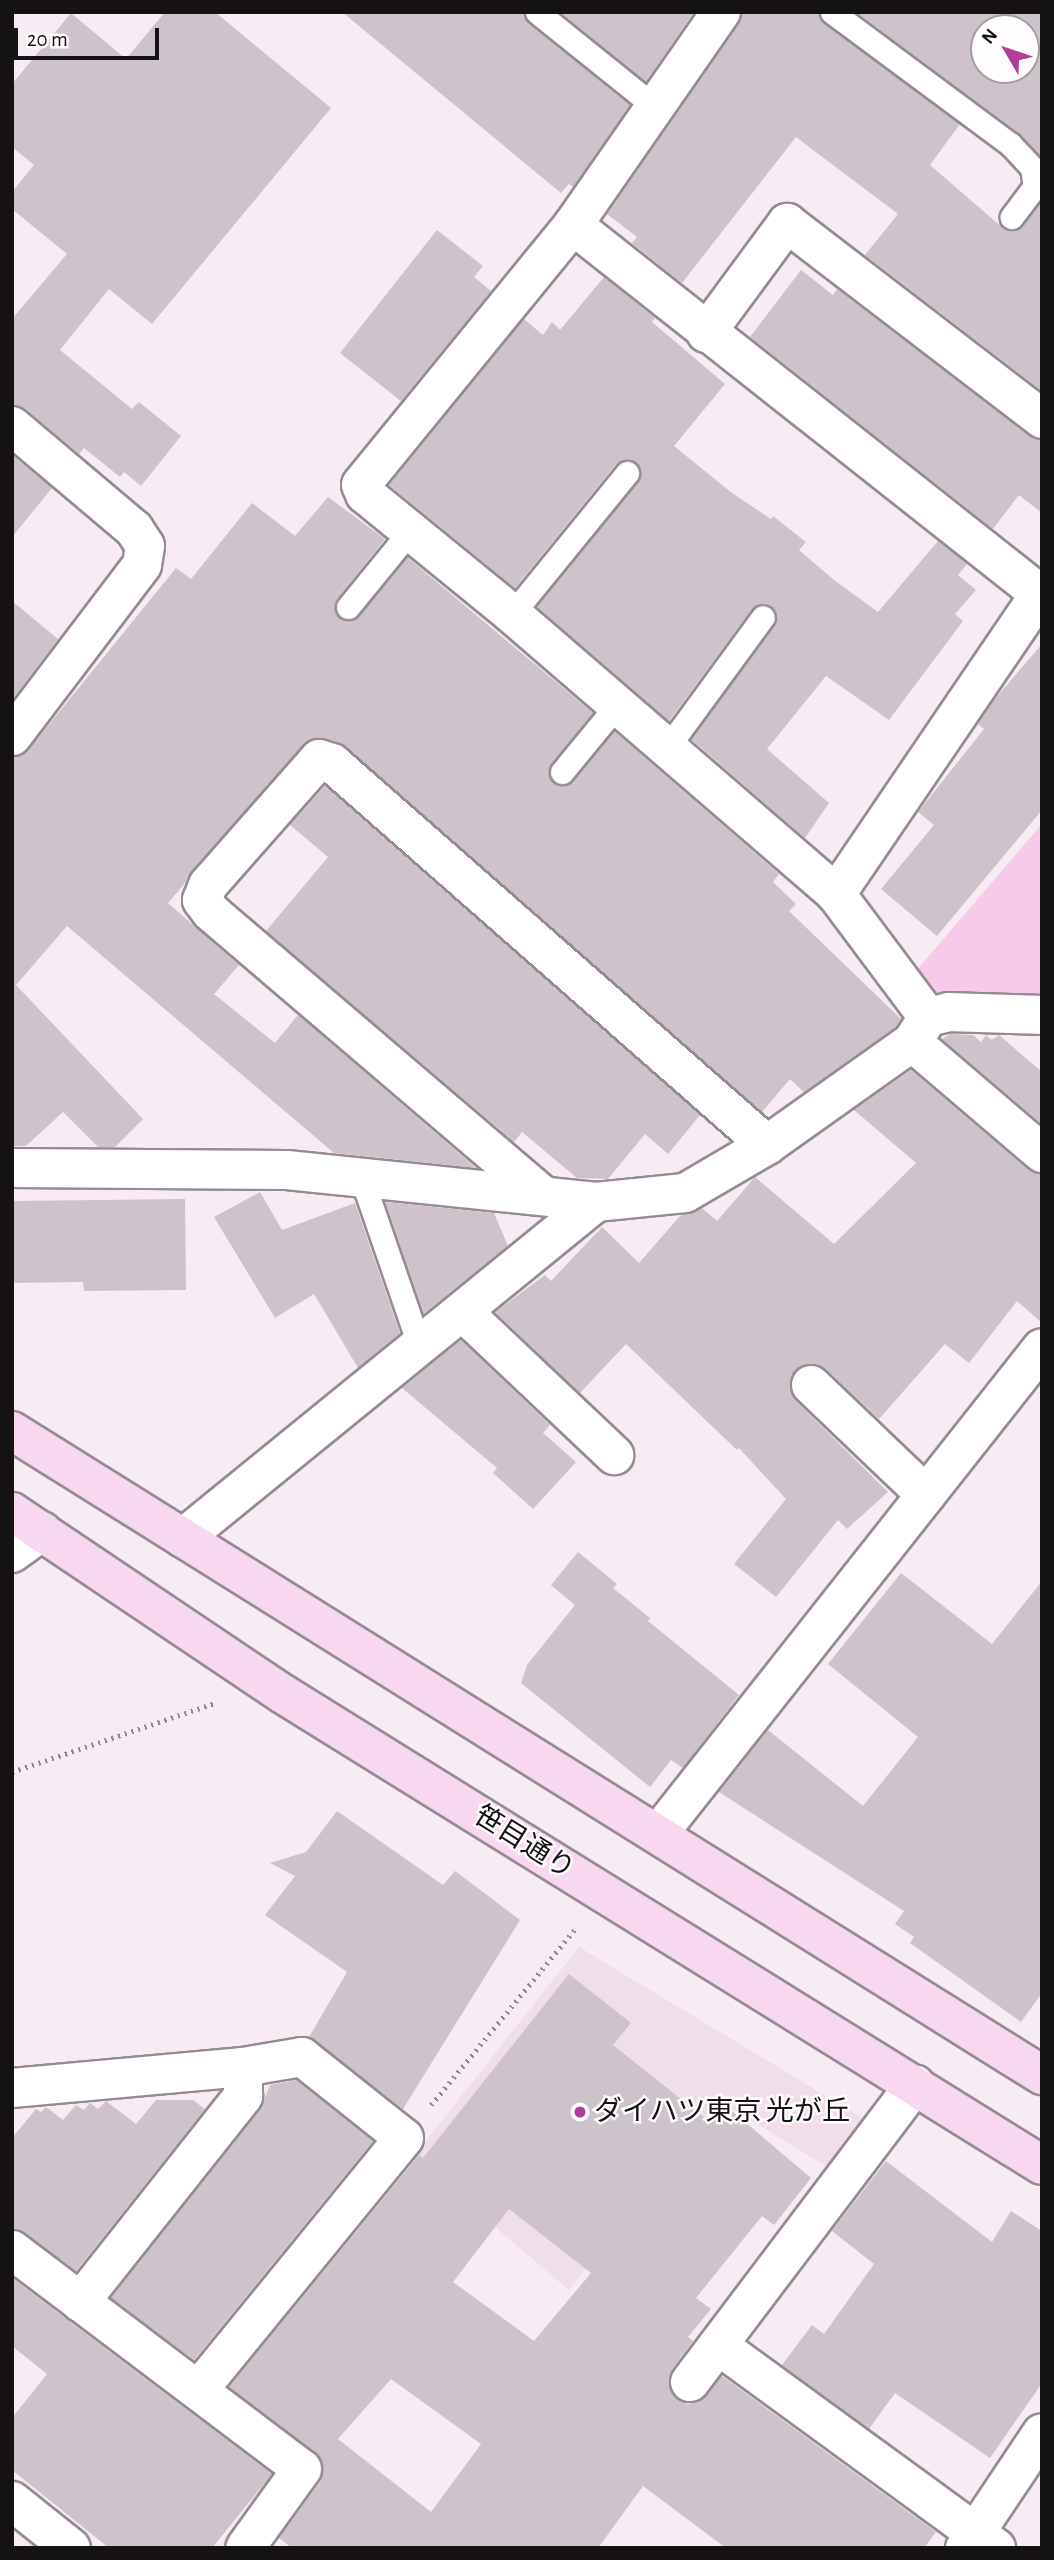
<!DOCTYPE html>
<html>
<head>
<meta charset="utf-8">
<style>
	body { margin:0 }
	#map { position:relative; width:1054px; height:2560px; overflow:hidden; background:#f7ebf4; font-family:"Alegreya Sans","Noto Sans JP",sans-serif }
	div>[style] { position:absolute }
	.built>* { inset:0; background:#f1deeb }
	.green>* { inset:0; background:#f7caea }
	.building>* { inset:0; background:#cec3cb }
	.path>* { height:4.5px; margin-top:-2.25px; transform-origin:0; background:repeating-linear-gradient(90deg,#90888e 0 2px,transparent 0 7px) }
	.roads { filter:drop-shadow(2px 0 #968b93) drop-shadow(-2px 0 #968b93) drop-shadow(0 2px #968b93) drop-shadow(0 -2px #968b93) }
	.service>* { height:23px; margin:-11.5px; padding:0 11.5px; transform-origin:11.5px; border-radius:11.5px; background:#fff }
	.minor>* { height:38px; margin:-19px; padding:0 19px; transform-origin:19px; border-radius:19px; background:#fff }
	.secondary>* { height:38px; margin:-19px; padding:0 19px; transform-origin:19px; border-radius:19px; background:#f8d8f1 }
	.dots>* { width:19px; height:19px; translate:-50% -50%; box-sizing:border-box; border:4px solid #fefcfd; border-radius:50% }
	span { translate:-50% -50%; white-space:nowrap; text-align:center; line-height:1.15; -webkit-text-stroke:5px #fefcfd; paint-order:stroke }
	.street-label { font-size:28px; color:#151214 }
	.poi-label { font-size:28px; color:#151214 }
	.left { translate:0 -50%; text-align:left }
	.frame { position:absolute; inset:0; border:14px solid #151214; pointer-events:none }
	.north { position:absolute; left:970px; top:14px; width:70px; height:70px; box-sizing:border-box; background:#fefcfd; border:2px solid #a19ea0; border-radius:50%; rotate:309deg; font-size:19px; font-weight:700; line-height:28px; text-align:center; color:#151214 }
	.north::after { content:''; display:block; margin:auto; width:24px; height:32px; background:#af3e9a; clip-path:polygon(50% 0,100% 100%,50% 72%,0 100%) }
	.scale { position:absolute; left:14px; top:28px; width:145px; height:32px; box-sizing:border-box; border:4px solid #151214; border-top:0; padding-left:9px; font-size:21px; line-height:24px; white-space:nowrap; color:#151214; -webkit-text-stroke:5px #fefcfd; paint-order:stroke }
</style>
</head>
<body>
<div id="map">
	<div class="built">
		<i style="clip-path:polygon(579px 1947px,869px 2122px,836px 2172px,719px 2101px,569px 2290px,413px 2157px)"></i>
	</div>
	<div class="green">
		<i style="clip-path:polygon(1042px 824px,1042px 1004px,943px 1003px,916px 971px)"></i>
	</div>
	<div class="building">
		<i style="clip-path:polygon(165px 12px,215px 12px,331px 108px,152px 324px,109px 289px,60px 350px,132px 409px,139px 402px,181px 436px,141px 486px,124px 472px,120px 477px,84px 448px,79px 454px,26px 409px,12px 405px,12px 319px,67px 254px,12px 209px,12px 192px,34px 165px,12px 147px,12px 84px,71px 13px,126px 59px)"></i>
		<i style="clip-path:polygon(342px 12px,523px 12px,528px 23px,630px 105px,573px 187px,569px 184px,561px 193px)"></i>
		<i style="clip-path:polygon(560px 12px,694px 12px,646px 82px)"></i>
		<i style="clip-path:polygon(743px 12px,818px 12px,824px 23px,960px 124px,930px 165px,1004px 229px,1018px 229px,1042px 200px,1042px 391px,865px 255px,898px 214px,796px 137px,682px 283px,632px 243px,637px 237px,607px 214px,739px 24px)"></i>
		<i style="clip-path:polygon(evenodd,856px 12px,1042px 12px,1042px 158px,1018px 133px,856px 12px,984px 28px,1026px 28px,1026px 70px,984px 70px,984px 28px)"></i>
		<i style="clip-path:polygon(437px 230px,483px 266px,474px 277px,491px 291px,401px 401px,340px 353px)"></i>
		<i style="clip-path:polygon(801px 270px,833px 295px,837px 289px,1029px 436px,1042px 440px,1042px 513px,1019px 495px,993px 529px,750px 337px)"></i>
		<i style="clip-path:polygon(604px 277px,655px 318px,652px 322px,725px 384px,674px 446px,732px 493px,771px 519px,773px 516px,806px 542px,799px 550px,834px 580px,878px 612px,938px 541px,967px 564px,958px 575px,976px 590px,955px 614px,963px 621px,889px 720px,826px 676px,767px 749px,829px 803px,805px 838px,691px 739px,774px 625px,777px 618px,772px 606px,764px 603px,752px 609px,669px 721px,536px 606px,638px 482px,641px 475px,636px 463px,629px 459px,616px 464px,515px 588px,389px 485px,524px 319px,543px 335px,552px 322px,560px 330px)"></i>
		<i style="clip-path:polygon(12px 455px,52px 488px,12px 537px)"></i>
		<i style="clip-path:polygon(328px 497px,385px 539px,337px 599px,339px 617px,346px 621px,358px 616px,407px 557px,593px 713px,551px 764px,553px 782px,560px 786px,572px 781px,614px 731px,779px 874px,773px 882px,796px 904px,789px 911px,901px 1019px,896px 1027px,804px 1092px,790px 1079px,762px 1112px,346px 747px,314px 738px,303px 745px,168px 903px,239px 965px,214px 994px,275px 1043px,298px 1015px,476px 1168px,334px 1153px,67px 926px,16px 985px,143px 1119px,115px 1147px,98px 1147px,63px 1112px,26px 1146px,12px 1146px,12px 757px,29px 749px,176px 568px,191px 579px,252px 503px,295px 536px)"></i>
		<i style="clip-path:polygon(12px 601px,58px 639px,12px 700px)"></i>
		<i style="clip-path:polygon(1042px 644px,1042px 810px,937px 936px,881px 889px,934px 825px,918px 812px,984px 729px,978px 724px,994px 700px)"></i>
		<i style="clip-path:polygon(325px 786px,700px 1115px,668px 1154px,645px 1134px,608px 1179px,577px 1178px,522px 1132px,514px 1142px,266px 931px,328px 857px,290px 825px)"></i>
		<i style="clip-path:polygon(950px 1034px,973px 1035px,981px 1042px,986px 1035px,992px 1040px,999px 1035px,1042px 1072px,1042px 1124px,942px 1039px)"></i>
		<i style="clip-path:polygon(911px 1070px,1028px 1170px,1042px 1174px,1042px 1323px,1017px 1301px,969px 1363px,945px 1344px,879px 1419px,826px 1369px,816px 1364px,796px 1369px,790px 1380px,795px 1400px,888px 1492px,847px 1529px,838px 1520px,776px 1597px,734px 1564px,786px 1499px,739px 1448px,737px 1450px,626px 1344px,580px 1393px,495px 1312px,545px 1275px,551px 1281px,602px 1227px,639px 1263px,680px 1216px,702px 1208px,717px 1221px,755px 1177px,834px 1244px,916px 1163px,854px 1110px)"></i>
		<i style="clip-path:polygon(260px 1192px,282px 1230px,355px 1203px,400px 1333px,358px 1368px,314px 1294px,275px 1318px,214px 1217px)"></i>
		<i style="clip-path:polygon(185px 1199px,186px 1290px,84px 1291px,83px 1282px,12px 1283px,12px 1201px)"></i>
		<i style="clip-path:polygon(385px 1202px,494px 1213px,508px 1246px,423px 1314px)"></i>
		<i style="clip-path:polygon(461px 1340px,550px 1425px,543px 1433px,576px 1462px,533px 1509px,493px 1473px,497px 1468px,402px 1388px)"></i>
		<i style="clip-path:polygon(578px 1552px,617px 1584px,613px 1588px,650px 1618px,648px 1621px,739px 1695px,683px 1768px,671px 1760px,650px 1787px,521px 1683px,527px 1665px,575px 1605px,551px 1585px)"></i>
		<i style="clip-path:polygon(901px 1573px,992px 1644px,1042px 1581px,1042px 1993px,1021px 2022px,910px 1943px,914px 1937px,895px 1924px,904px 1911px,719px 1792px,768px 1730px,863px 1806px,918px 1737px,828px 1664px)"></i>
		<i style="clip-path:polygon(337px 1811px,443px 1885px,455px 1871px,520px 1920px,403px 2109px,309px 2037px,347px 1972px,265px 1915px,295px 1876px,270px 1863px,306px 1852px)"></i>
		<i style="clip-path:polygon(evenodd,569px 1974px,631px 2023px,613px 2045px,711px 2123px,725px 2105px,811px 2178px,774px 2225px,762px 2216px,696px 2298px,711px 2309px,688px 2337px,693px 2341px,672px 2369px,670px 2391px,687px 2404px,698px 2402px,722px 2376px,936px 2532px,924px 2548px,726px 2548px,643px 2486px,598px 2548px,292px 2548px,279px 2538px,320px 2482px,322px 2461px,229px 2387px,419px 2155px,423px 2158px,569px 1974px,509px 2209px,591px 2273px,534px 2341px,453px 2282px,509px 2209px,569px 1974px,391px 2379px,481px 2444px,431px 2512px,338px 2439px,391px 2379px)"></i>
		<i style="clip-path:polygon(296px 2080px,373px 2141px,194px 2360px,111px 2298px,260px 2110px,270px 2085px)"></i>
		<i style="clip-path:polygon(156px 2100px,193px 2100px,205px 2109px,76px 2271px,25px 2233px,12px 2229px,12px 2138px,36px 2109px,41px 2112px,46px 2107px,63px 2120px,76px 2105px,84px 2110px,90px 2103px,98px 2109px,106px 2101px,136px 2124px)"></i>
		<i style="clip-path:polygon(886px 2161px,992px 2242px,1011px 2211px,1042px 2231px,1042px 2383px,990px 2458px,895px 2393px,869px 2429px,782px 2365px,812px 2325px,824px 2334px,874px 2264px,832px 2231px)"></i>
		<i style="clip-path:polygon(12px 2278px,272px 2474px,212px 2548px,109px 2548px,12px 2470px,12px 2418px,47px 2374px,12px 2346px)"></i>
	</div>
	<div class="path">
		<i style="left:12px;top:1772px;width:214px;rotate:-18.8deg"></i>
		<i style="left:431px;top:2105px;width:229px;rotate:-50.7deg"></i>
	</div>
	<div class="roads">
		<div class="service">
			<i style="left:537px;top:12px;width:151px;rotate:38.8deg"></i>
			<i style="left:832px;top:12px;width:222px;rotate:36.6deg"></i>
			<i style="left:1010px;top:144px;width:33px;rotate:47deg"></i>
			<i style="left:1032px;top:168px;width:18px;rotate:81deg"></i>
			<i style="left:1035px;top:186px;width:39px;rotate:127deg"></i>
			<i style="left:348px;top:607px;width:98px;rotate:-50.8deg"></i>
			<i style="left:512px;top:614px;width:182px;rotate:-50.8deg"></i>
			<i style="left:667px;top:748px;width:162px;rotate:-53.8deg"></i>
			<i style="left:562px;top:772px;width:87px;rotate:-50.6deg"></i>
			<i style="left:362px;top:1179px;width:178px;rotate:71deg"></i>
		</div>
		<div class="minor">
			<i style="left:721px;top:12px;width:259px;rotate:124.8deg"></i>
			<i style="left:573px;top:225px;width:335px;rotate:129.2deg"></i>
			<i style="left:361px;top:485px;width:10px;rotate:66deg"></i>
			<i style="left:365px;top:494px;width:190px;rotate:39.2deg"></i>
			<i style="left:512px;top:614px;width:428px;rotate:40.8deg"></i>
			<i style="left:836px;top:894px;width:154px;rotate:53.2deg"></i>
			<i style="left:573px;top:225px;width:595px;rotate:38.31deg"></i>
			<i style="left:1040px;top:594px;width:363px;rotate:124.2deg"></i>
			<i style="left:706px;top:333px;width:137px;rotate:-53.6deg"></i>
			<i style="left:787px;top:223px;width:322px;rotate:37.5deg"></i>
			<i style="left:12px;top:426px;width:160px;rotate:40.2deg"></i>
			<i style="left:134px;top:529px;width:20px;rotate:57deg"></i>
			<i style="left:145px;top:546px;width:19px;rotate:99deg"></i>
			<i style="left:142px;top:565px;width:215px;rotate:127.2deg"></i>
			<i style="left:912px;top:1042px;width:171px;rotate:40.5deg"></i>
			<i style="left:12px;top:1168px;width:275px;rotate:0.4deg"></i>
			<i style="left:287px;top:1170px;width:311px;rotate:5.9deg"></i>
			<i style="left:596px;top:1202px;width:89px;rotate:-5.8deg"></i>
			<i style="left:685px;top:1193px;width:95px;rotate:-30.3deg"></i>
			<i style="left:767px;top:1145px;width:178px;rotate:-35.4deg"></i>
			<i style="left:912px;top:1042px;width:30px;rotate:-57deg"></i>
			<i style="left:928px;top:1017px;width:22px;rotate:-13deg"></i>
			<i style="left:949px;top:1012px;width:93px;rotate:1.8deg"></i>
			<i style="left:541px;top:1194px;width:434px;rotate:-139.5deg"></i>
			<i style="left:211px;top:912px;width:15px;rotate:-127deg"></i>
			<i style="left:202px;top:900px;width:16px;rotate:-68deg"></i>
			<i style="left:208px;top:885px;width:168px;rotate:-48.6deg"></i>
			<i style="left:319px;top:759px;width:14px;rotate:17deg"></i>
			<i style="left:332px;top:763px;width:579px;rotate:41.29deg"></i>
			<i style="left:464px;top:1313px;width:207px;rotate:43.4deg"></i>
			<i style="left:811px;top:1385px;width:159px;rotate:43.7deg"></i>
			<i style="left:183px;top:1538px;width:532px;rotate:-39.13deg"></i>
			<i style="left:12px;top:1553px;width:37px;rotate:-36deg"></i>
			<i style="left:658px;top:1834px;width:619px;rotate:-51.69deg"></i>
			<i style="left:12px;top:2088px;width:232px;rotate:-5.2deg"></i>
			<i style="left:243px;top:2067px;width:60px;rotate:-9.6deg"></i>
			<i style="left:302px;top:2057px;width:130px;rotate:38.5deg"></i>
			<i style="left:404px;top:2138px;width:323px;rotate:129.2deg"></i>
			<i style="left:12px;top:2250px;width:363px;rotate:37.1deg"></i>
			<i style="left:302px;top:2469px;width:97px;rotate:125.8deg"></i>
			<i style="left:80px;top:2302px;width:263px;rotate:-51.6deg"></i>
			<i style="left:243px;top:2096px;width:29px;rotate:-90deg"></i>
			<i style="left:719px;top:2346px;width:343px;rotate:36.1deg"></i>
			<i style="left:690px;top:2382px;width:373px;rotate:-52.9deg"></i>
			<i style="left:12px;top:2501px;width:75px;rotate:38.5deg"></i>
			<i style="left:965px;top:2548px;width:138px;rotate:-56.2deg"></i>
		</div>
		<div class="secondary">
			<i style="left:12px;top:1431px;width:1215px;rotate:32.02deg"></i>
			<i style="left:12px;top:1512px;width:326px;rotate:33.9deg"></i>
			<i style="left:283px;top:1694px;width:893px;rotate:31.82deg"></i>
		</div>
	</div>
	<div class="dots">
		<i style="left:580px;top:2112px;background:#af3e9a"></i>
	</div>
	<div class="street-label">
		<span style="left:524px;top:1843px;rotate:32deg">笹目通り</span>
	</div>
	<div class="poi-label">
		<span class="left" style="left:594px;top:2112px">ダイハツ東京 光が丘</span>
	</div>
	<div class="frame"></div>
	<div class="north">N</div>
	<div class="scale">20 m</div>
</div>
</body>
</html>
